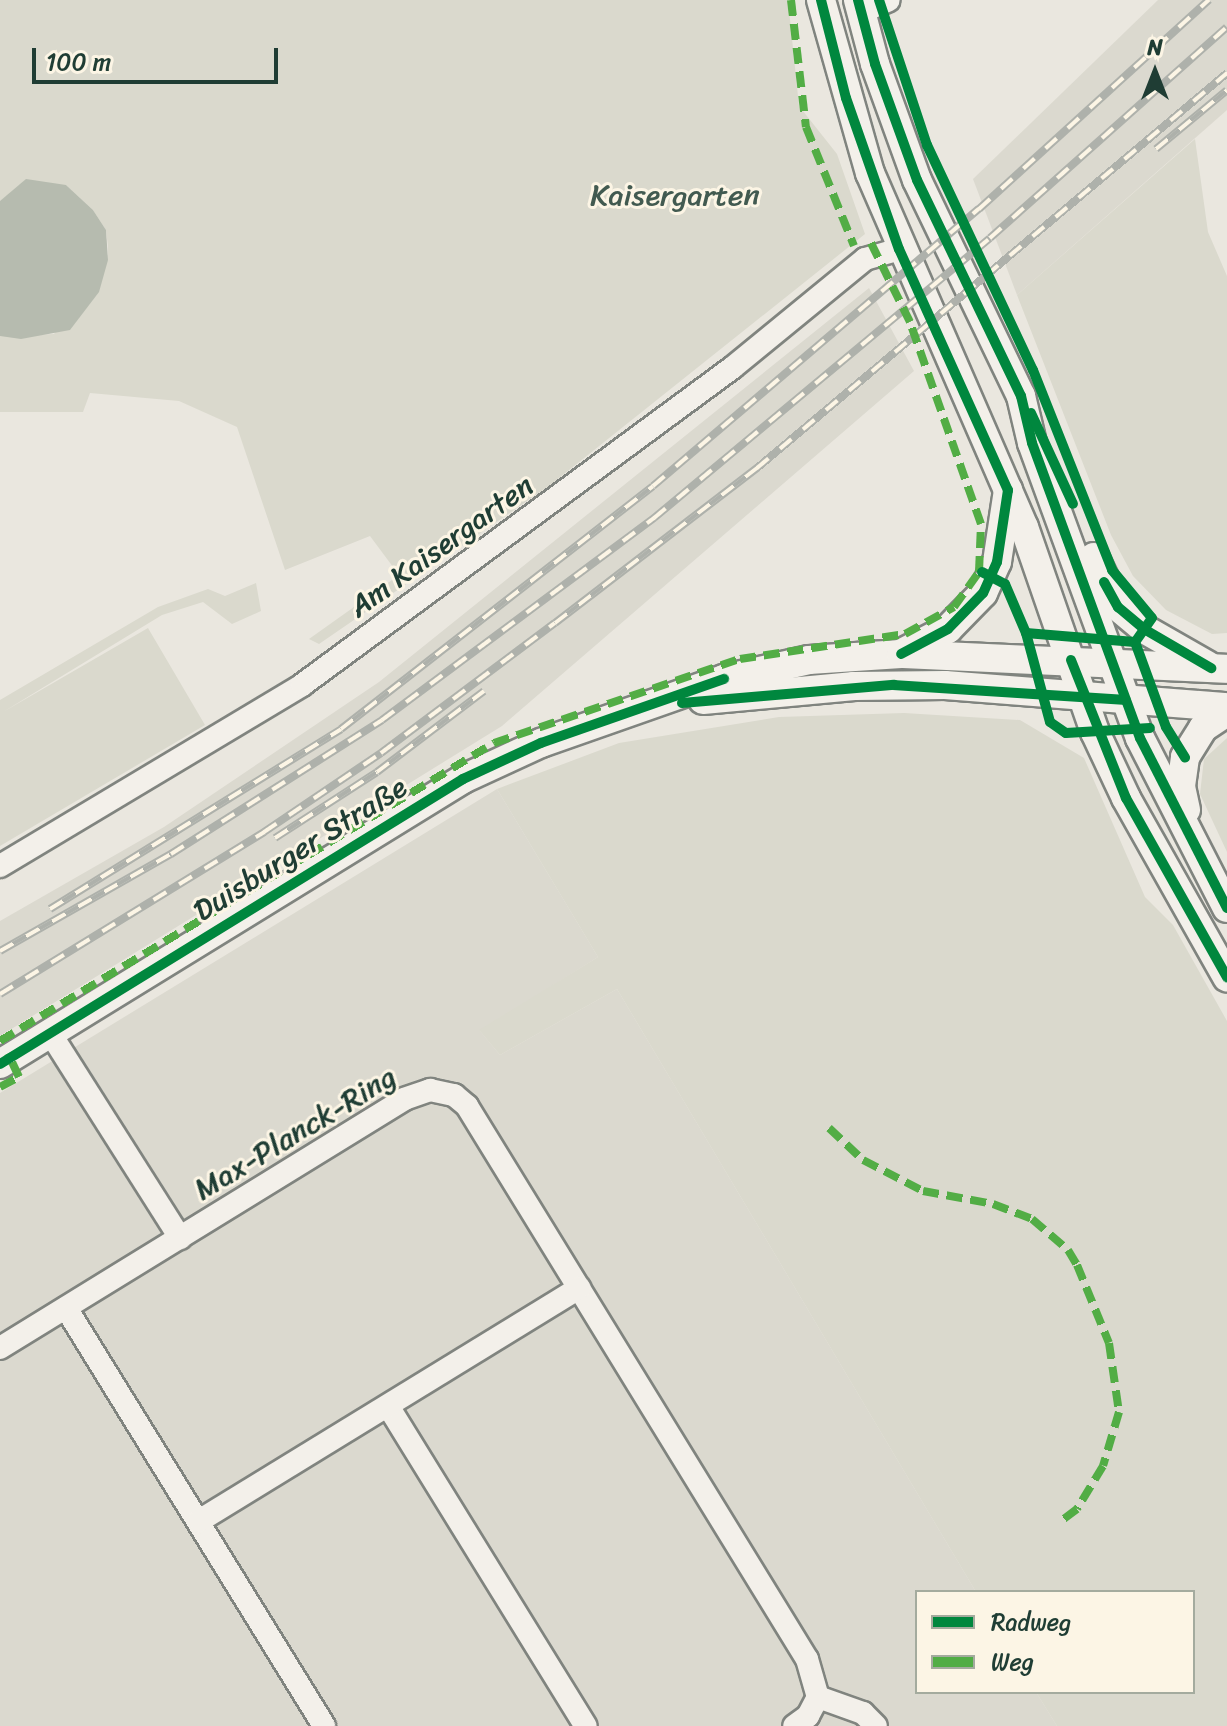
<!DOCTYPE html>
<html>
<head>
<meta charset="utf-8">
<style>
	body { margin:0 }
	#map { position:relative; width:1227px; height:1726px; overflow:hidden; background:#eae7df; font-family:Sriracha,sans-serif }
	div>[style] { position:absolute }
	.built>* { inset:0; background:#dbd9cf }
	.green>* { inset:0; background:#dad9cd }
	.water>* { inset:0; background:#b6bbaf }
	.roads { filter:drop-shadow(2px 0 #80847f) drop-shadow(-2px 0 #80847f) drop-shadow(0 2px #80847f) drop-shadow(0 -2px #80847f) }
	.minor>* { height:22px; margin:-11px; padding:0 11px; transform-origin:11px; border-radius:11px; background:#f3f0ea }
	.major>* { height:28px; margin:-14px; padding:0 14px; transform-origin:14px; border-radius:14px; background:#f3f0ea }
	.rail>* { height:8px; margin-top:-4px; transform-origin:0; background:repeating-linear-gradient(90deg,#fcf5e5 0 15px,#aeb1ab 0 30px); box-sizing:border-box; border-block:2px solid #aeb1ab }
	.quiet>* { height:8px; margin-top:-4px; transform-origin:0; background:repeating-linear-gradient(90deg,#52ad45 0 16px,transparent 0 24px) }
	.cycleway>* { height:10px; margin:-5px; padding:0 5px; transform-origin:5px; border-radius:5px; background:#00873e }
	span { translate:-50% -50%; white-space:nowrap; text-align:center; line-height:1.15; -webkit-text-stroke:6px #fcf5e5; paint-order:stroke }
	.park-label { font-size:30px; color:#425a50 }
	.street-label { font-size:30px; color:#1f3d34 }
	.legend { position:absolute; left:915px; top:1590px; width:280px; height:104px; box-sizing:border-box; background:#fcf5e5; border:2px solid #a4ab9e; margin:0; padding:10px 14px; list-style:none; font-size:24px; color:#1f3d34 }
	.legend li { display:flex; align-items:center; gap:16px; height:40px }
	.legend b { width:40px; border:2px solid #a4ab9e }
	.north { position:absolute; left:1115px; top:32px; width:80px; height:80px; -webkit-text-stroke:6px #fcf5e5; paint-order:stroke; rotate:0deg; font-size:22px; font-weight:700; line-height:32px; text-align:center; color:#1f3d34 }
	.north::after { content:''; display:block; margin:auto; width:28px; height:36px; background:#1f3d34; clip-path:polygon(50% 0,100% 100%,50% 72%,0 100%) }
	.scale { position:absolute; left:32px; top:48px; width:246px; height:36px; box-sizing:border-box; border:4px solid #1f3d34; border-top:0; padding-left:10px; font-size:24px; line-height:28px; white-space:nowrap; color:#1f3d34; -webkit-text-stroke:6px #fcf5e5; paint-order:stroke }
</style>
</head>
<body>
<div id="map">
	<div class="built">
		<i style="clip-path:polygon(1158px 0,1227px 0,1227px 110px,1017px 295px,973px 179px)"></i>
		<i style="clip-path:polygon(869px 288px,914px 371px,502px 726px,0 1036px,0 921px,164px 827px,379px 682px)"></i>
		<i style="clip-path:polygon(497px 789px,598px 957px,480px 1031px,500px 1055px,617px 989px,976px 1592px,917px 1592px,917px 1692px,1036px 1692px,1057px 1726px,0 1726px,0 1093px)"></i>
	</div>
	<div class="green">
		<i style="clip-path:polygon(0 0,788px 0,799px 106px,837px 154px,865px 234px,549px 486px,319px 644px,309px 639px,399px 575px,370px 536px,285px 570px,237px 427px,179px 401px,90px 393px,83px 412px,0 412px,0 336px,54px 334px,108px 260px,108px 247px,106px 230px,93px 210px,66px 185px,24px 186px,0 201px)"></i>
		<i style="clip-path:polygon(1195px 139px,1208px 232px,1227px 276px,1227px 633px,1212px 634px,1166px 610px,1133px 576px,1111px 535px,1017px 295px)"></i>
		<i style="clip-path:polygon(256px 583px,261px 611px,232px 624px,203px 602px,162px 615px,3px 712px,148px 628px,205px 725px,0 846px,0 700px,158px 607px,208px 589px,225px 596px)"></i>
		<i style="clip-path:polygon(904px 713px,1020px 720px,1084px 758px,1145px 897px,1173px 925px,1227px 1021px,1227px 1726px,1057px 1726px,1036px 1692px,1193px 1692px,1193px 1592px,976px 1592px,617px 989px,500px 1055px,479px 1030px,598px 957px,497px 789px,619px 743px,779px 717px)"></i>
		<i style="clip-path:polygon(1227px 738px,1227px 852px,1200px 794px,1204px 759px)"></i>
	</div>
	<div class="water">
		<i style="clip-path:polygon(26px 179px,66px 185px,93px 210px,106px 230px,108px 260px,99px 292px,70px 330px,21px 339px,0 336px,0 201px)"></i>
	</div>
	<div class="roads">
		<div class="minor">
			<i style="left:861px;top:12px;width:30px;rotate:-23deg"></i>
			<i style="left:0;top:866px;width:352px;rotate:-30.9deg"></i>
			<i style="left:302px;top:685px;width:534px;rotate:-36.4deg"></i>
			<i style="left:732px;top:368px;width:172px;rotate:-39.3deg"></i>
			<i style="left:865px;top:259px;width:35px;rotate:-16deg"></i>
			<i style="left:50px;top:1033px;width:243px;rotate:57.6deg"></i>
			<i style="left:66px;top:1308px;width:491px;rotate:58.3deg"></i>
			<i style="left:0;top:1348px;width:475px;rotate:-31.6deg"></i>
			<i style="left:404px;top:1099px;width:28px;rotate:-19deg"></i>
			<i style="left:430px;top:1090px;width:25px;rotate:12deg"></i>
			<i style="left:454px;top:1095px;width:17px;rotate:40deg"></i>
			<i style="left:467px;top:1106px;width:649px;rotate:58.42deg"></i>
			<i style="left:807px;top:1659px;width:40px;rotate:74deg"></i>
			<i style="left:818px;top:1697px;width:21px;rotate:118deg"></i>
			<i style="left:808px;top:1716px;width:17px;rotate:144deg"></i>
			<i style="left:388px;top:1406px;width:376px;rotate:58.3deg"></i>
			<i style="left:199px;top:1521px;width:446px;rotate:-31.5deg"></i>
			<i style="left:818px;top:1697px;width:48px;rotate:19.6deg"></i>
			<i style="left:863px;top:1713px;width:18px;rotate:45deg"></i>
		</div>
		<div class="major">
			<i style="left:821px;top:0;width:180px;rotate:74.2deg"></i>
			<i style="left:870px;top:173px;width:386px;rotate:66.5deg"></i>
			<i style="left:1024px;top:527px;width:217px;rotate:70.9deg"></i>
			<i style="left:1095px;top:732px;width:73px;rotate:64.8deg"></i>
			<i style="left:1126px;top:798px;width:206px;rotate:60.6deg"></i>
			<i style="left:858px;top:0;width:66px;rotate:75.1deg"></i>
			<i style="left:875px;top:64px;width:123px;rotate:70.1deg"></i>
			<i style="left:917px;top:180px;width:240px;rotate:64.3deg"></i>
			<i style="left:1021px;top:396px;width:48px;rotate:76.8deg"></i>
			<i style="left:1032px;top:443px;width:314px;rotate:69.9deg"></i>
			<i style="left:1140px;top:738px;width:191px;rotate:62.9deg"></i>
			<i style="left:1094px;top:557px;width:55px;rotate:64.4deg"></i>
			<i style="left:1118px;top:607px;width:34px;rotate:40deg"></i>
			<i style="left:1144px;top:629px;width:73px;rotate:29.7deg"></i>
			<i style="left:904px;top:652px;width:50px;rotate:-27.6deg"></i>
			<i style="left:948px;top:629px;width:50px;rotate:-45.8deg"></i>
			<i style="left:983px;top:593px;width:34px;rotate:-66deg"></i>
			<i style="left:997px;top:562px;width:73px;rotate:-81.3deg"></i>
			<i style="left:703px;top:700px;width:152px;rotate:-5.3deg"></i>
			<i style="left:854px;top:686px;width:91px;rotate:-0.6deg"></i>
			<i style="left:945px;top:685px;width:283px;rotate:4.5deg"></i>
			<i style="left:1186px;top:810px;width:25px;rotate:-102deg"></i>
			<i style="left:1181px;top:786px;width:29px;rotate:-82deg"></i>
			<i style="left:1185px;top:757px;width:34px;rotate:-58deg"></i>
			<i style="left:1203px;top:728px;width:29px;rotate:-34deg"></i>
			<i style="left:0;top:1064px;width:544px;rotate:-31.61deg"></i>
			<i style="left:463px;top:779px;width:86px;rotate:-24.8deg"></i>
			<i style="left:541px;top:743px;width:194px;rotate:-19.3deg"></i>
			<i style="left:724px;top:679px;width:87px;rotate:-12.6deg"></i>
			<i style="left:809px;top:660px;width:92px;rotate:-3.7deg"></i>
			<i style="left:901px;top:654px;width:326px;rotate:2.6deg"></i>
		</div>
	</div>
	<div class="rail">
		<i style="left:1156px;top:149px;width:92px;rotate:-39.7deg"></i>
		<i style="left:275px;top:838px;width:121px;rotate:-32.9deg"></i>
		<i style="left:377px;top:772px;width:134px;rotate:-37.1deg"></i>
		<i style="left:50px;top:909px;width:342px;rotate:-31.7deg"></i>
		<i style="left:341px;top:729px;width:395px;rotate:-37.9deg"></i>
		<i style="left:653px;top:486px;width:428px;rotate:-40.4deg"></i>
		<i style="left:979px;top:209px;width:311px;rotate:-42.3deg"></i>
		<i style="left:0;top:951px;width:197px;rotate:-29.6deg"></i>
		<i style="left:171px;top:854px;width:250px;rotate:-32.4deg"></i>
		<i style="left:382px;top:720px;width:339px;rotate:-36.6deg"></i>
		<i style="left:654px;top:518px;width:437px;rotate:-39.8deg"></i>
		<i style="left:990px;top:238px;width:317px;rotate:-41.7deg"></i>
		<i style="left:0;top:994px;width:310px;rotate:-31.5deg"></i>
		<i style="left:264px;top:832px;width:141px;rotate:-34deg"></i>
		<i style="left:381px;top:753px;width:217px;rotate:-36.8deg"></i>
		<i style="left:555px;top:623px;width:255px;rotate:-37.5deg"></i>
		<i style="left:757px;top:468px;width:614px;rotate:-40.04deg"></i>
	</div>
	<div class="quiet">
		<i style="left:791px;top:0;width:128px;rotate:83.3deg"></i>
		<i style="left:806px;top:127px;width:128px;rotate:68deg"></i>
		<i style="left:0;top:1041px;width:577px;rotate:-31.1deg"></i>
		<i style="left:494px;top:743px;width:260px;rotate:-18.9deg"></i>
		<i style="left:740px;top:659px;width:167px;rotate:-8.6deg"></i>
		<i style="left:905px;top:634px;width:56px;rotate:-28.9deg"></i>
		<i style="left:954px;top:607px;width:43px;rotate:-54.5deg"></i>
		<i style="left:979px;top:572px;width:48px;rotate:-87.6deg"></i>
		<i style="left:981px;top:524px;width:214px;rotate:-109.4deg"></i>
		<i style="left:910px;top:322px;width:93px;rotate:-116.3deg"></i>
		<i style="left:0;top:1087px;width:21px;rotate:-28deg"></i>
		<i style="left:19px;top:1077px;width:26px;rotate:-115deg"></i>
		<i style="left:829px;top:1128px;width:47px;rotate:43.3deg"></i>
		<i style="left:863px;top:1160px;width:68px;rotate:27.3deg"></i>
		<i style="left:923px;top:1191px;width:71px;rotate:10.5deg"></i>
		<i style="left:993px;top:1204px;width:42px;rotate:21deg"></i>
		<i style="left:1032px;top:1219px;width:48px;rotate:40.7deg"></i>
		<i style="left:1068px;top:1250px;width:17px;rotate:59deg"></i>
		<i style="left:1077px;top:1265px;width:84px;rotate:67.7deg"></i>
		<i style="left:1109px;top:1343px;width:70px;rotate:81.8deg"></i>
		<i style="left:1119px;top:1412px;width:56px;rotate:106.5deg"></i>
		<i style="left:1103px;top:1466px;width:50px;rotate:121.2deg"></i>
		<i style="left:1077px;top:1509px;width:21px;rotate:143deg"></i>
	</div>
	<div class="cycleway">
		<i style="left:821px;top:0;width:101px;rotate:75.7deg"></i>
		<i style="left:846px;top:98px;width:160px;rotate:70.7deg"></i>
		<i style="left:899px;top:249px;width:265px;rotate:65.7deg"></i>
		<i style="left:1008px;top:490px;width:73px;rotate:98.7deg"></i>
		<i style="left:997px;top:562px;width:34px;rotate:114deg"></i>
		<i style="left:983px;top:593px;width:50px;rotate:134.2deg"></i>
		<i style="left:948px;top:629px;width:53px;rotate:152deg"></i>
		<i style="left:858px;top:0;width:66px;rotate:75.1deg"></i>
		<i style="left:875px;top:64px;width:123px;rotate:70.1deg"></i>
		<i style="left:917px;top:180px;width:240px;rotate:64.3deg"></i>
		<i style="left:1021px;top:396px;width:48px;rotate:76.8deg"></i>
		<i style="left:1032px;top:443px;width:314px;rotate:69.9deg"></i>
		<i style="left:1140px;top:738px;width:191px;rotate:62.9deg"></i>
		<i style="left:879px;top:0;width:153px;rotate:71.7deg"></i>
		<i style="left:927px;top:145px;width:249px;rotate:64.8deg"></i>
		<i style="left:1033px;top:370px;width:215px;rotate:68.4deg"></i>
		<i style="left:1112px;top:570px;width:62px;rotate:50.2deg"></i>
		<i style="left:1152px;top:618px;width:29px;rotate:125deg"></i>
		<i style="left:1031px;top:413px;width:100px;rotate:65.2deg"></i>
		<i style="left:982px;top:572px;width:26px;rotate:28deg"></i>
		<i style="left:1005px;top:584px;width:53px;rotate:66.8deg"></i>
		<i style="left:1026px;top:633px;width:109px;rotate:4.7deg"></i>
		<i style="left:1135px;top:642px;width:90px;rotate:70deg"></i>
		<i style="left:1166px;top:727px;width:36px;rotate:58deg"></i>
		<i style="left:1104px;top:582px;width:29px;rotate:61deg"></i>
		<i style="left:1118px;top:607px;width:34px;rotate:40deg"></i>
		<i style="left:1144px;top:629px;width:78px;rotate:30.2deg"></i>
		<i style="left:1026px;top:633px;width:92px;rotate:74.9deg"></i>
		<i style="left:1050px;top:722px;width:19px;rotate:35deg"></i>
		<i style="left:1066px;top:733px;width:84px;rotate:-3.4deg"></i>
		<i style="left:1071px;top:660px;width:149px;rotate:68.3deg"></i>
		<i style="left:1126px;top:798px;width:206px;rotate:60.6deg"></i>
		<i style="left:682px;top:703px;width:213px;rotate:-4.9deg"></i>
		<i style="left:894px;top:685px;width:232px;rotate:3.7deg"></i>
		<i style="left:0;top:1064px;width:544px;rotate:-31.61deg"></i>
		<i style="left:463px;top:779px;width:86px;rotate:-24.8deg"></i>
		<i style="left:541px;top:743px;width:194px;rotate:-19.3deg"></i>
	</div>
	<div class="park-label">
		<span style="left:675px;top:195px">Kaisergarten</span>
	</div>
	<div class="street-label">
		<span style="left:441px;top:546px;rotate:-36deg">Am Kaisergarten</span>
		<span style="left:300px;top:849px;rotate:-32deg">Duisburger Straße</span>
		<span style="left:295px;top:1133px;rotate:-31deg">Max-Planck-Ring</span>
	</div>
	<ul class="legend">
	<li><b style="height:10px;background:#00873e"></b>Radweg</li>
	<li><b style="height:10px;background:#52ad45"></b>Weg</li>
	</ul>
	<div class="north">N</div>
	<div class="scale">100 m</div>
</div>
</body>
</html>
